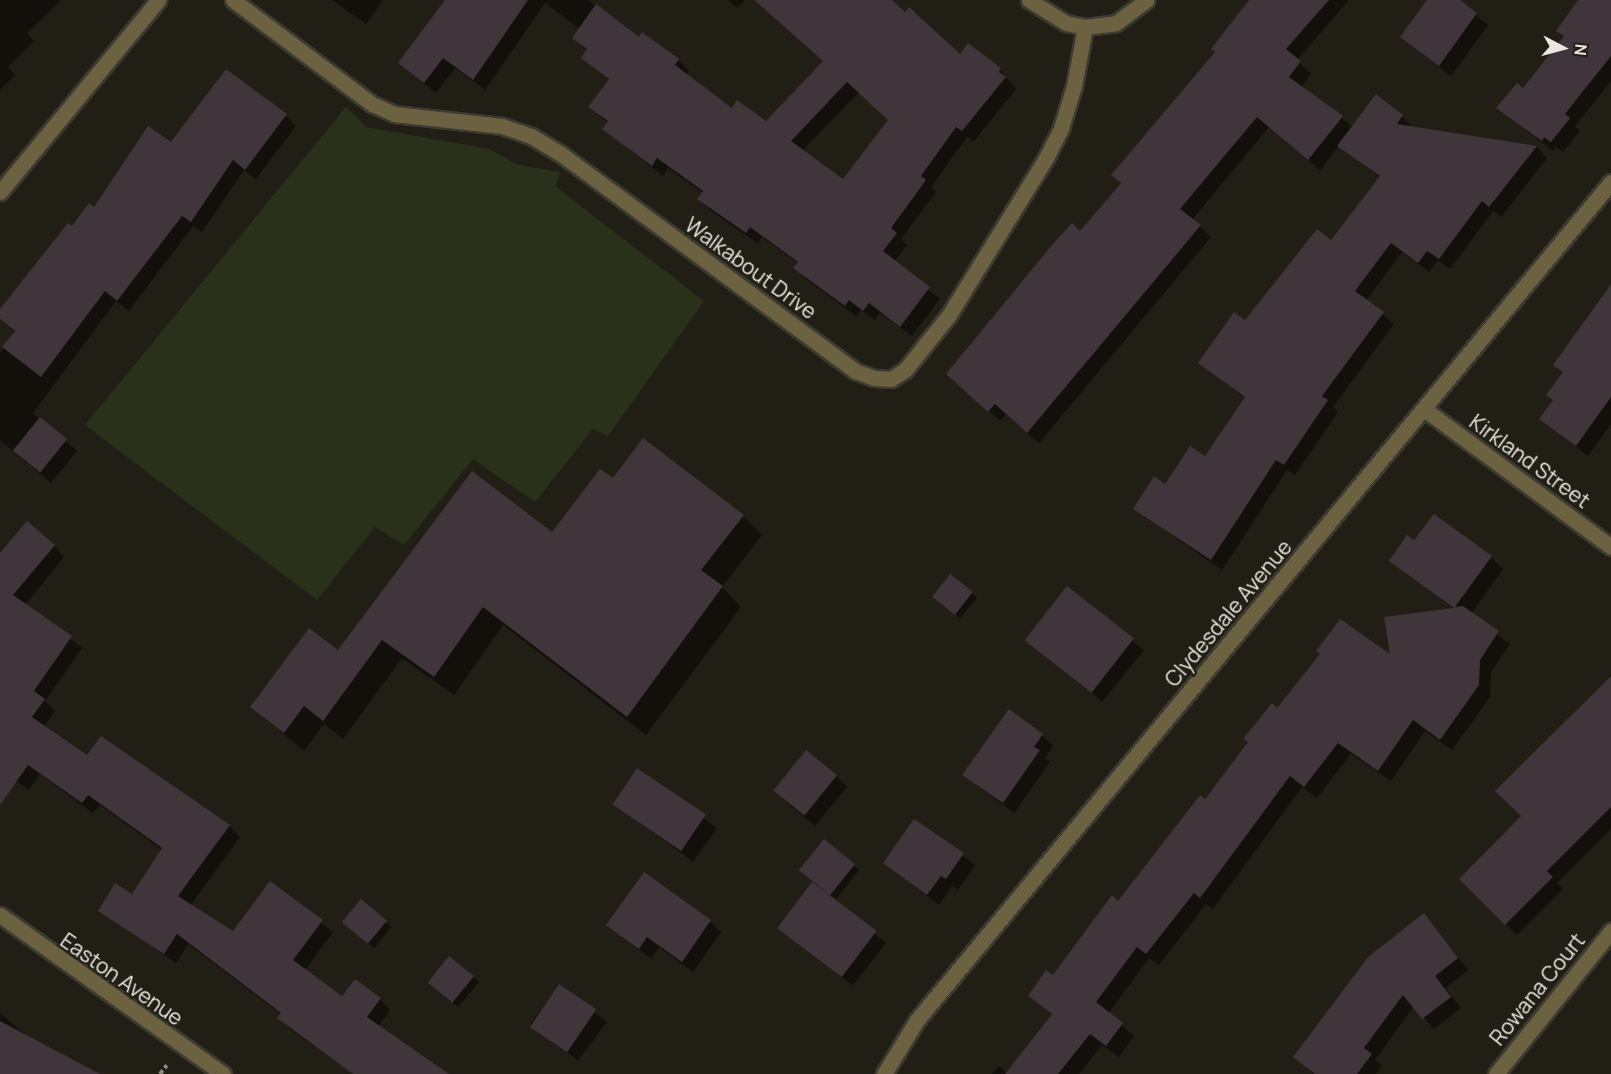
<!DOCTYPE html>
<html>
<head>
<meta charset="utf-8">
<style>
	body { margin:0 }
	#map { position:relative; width:1611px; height:1074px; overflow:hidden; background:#211e15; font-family:Manrope,sans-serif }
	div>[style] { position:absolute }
	.green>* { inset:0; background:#2a311a }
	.shadow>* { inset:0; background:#0007; transform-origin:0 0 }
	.building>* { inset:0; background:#40353a; transform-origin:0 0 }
	.path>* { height:4px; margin-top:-2px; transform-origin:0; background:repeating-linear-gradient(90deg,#8b8981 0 4.5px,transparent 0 7.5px) }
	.roads { filter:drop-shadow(2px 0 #3d3a31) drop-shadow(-2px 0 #3d3a31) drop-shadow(0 2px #3d3a31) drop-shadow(0 -2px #3d3a31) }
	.minor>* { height:15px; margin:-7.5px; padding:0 7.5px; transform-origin:7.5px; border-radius:7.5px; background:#6c6140 }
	span { translate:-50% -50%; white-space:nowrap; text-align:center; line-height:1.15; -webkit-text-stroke:4.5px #211e15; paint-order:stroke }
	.street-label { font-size:21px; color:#e9e7e0 }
	.north { position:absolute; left:1533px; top:18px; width:60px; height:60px; -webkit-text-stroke:4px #211e15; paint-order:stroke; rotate:96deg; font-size:16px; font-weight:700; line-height:24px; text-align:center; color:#e9e7e0 }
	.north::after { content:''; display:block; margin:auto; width:21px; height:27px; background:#e9e7e0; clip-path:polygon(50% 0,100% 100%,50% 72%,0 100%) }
</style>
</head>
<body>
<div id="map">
	<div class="green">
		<i style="clip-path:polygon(346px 107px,366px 127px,489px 149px,519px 165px,560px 172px,556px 187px,704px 301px,608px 436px,593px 429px,535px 502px,473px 459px,404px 545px,375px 527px,317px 600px,85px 425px)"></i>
	</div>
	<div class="shadow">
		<i style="clip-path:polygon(0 0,61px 0,27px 33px,34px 41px,8px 67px,15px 75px,0 90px)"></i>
		<i style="clip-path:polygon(332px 0,383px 0,366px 24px)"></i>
		<i style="clip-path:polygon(evenodd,467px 0,588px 0,639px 39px,678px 60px,689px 71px,686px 76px,732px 110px,766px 123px,824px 61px,754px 0,863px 0,960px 56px,968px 45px,1000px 70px,1016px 89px,974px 141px,967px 137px,931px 187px,936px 192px,901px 239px,907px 245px,894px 262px,940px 299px,912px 336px,880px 313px,875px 320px,861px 310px,856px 316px,806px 279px,795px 268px,798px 263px,762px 237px,757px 243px,710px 210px,699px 199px,703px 193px,668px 168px,663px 176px,604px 129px,608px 123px,590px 107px,610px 80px,583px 57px,588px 51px,574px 38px,580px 29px,545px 3px,485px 90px,455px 68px,436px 93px,400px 63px,467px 0,859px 92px,890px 120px,844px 181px,802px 151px,859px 92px)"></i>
		<i style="clip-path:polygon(728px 0,745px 0,738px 8px)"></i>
		<i style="clip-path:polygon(1268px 0,1349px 0,1297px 60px,1311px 74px,1301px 87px,1353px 127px,1402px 116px,1413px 128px,1537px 147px,1547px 158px,1501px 217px,1493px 211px,1450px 269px,1438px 260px,1429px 272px,1402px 252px,1366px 301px,1394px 324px,1333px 407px,1338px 412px,1295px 475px,1287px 470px,1222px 570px,1135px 509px,1206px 458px,1246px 399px,1200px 363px,1331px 242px,1381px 178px,1339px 146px,1320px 170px,1269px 127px,1192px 220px,1211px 237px,1039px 443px,1006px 414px,1000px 421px,959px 385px,1122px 184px,1113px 175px)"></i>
		<i style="clip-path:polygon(1429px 0,1457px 0,1488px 25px,1451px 76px,1402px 37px)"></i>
		<i style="clip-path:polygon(1580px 0,1611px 0,1611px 81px,1575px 126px,1580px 131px,1563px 152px,1556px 147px,1553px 151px,1498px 108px,1523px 90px,1565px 38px,1558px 31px)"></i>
		<i style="clip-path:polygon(286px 116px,296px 126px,256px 179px,244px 170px,202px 232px,193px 226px,129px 311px,116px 301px,33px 413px,77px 451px,51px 483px,0 440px,0 353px,15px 332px,0 319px,0 311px,72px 228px,171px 144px)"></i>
		<i style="clip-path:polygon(1599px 300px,1607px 306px,1611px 300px,1611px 424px,1588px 456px,1541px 419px,1554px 400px,1564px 373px,1555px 364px)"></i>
		<i style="clip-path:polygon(613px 481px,743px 516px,762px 535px,722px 587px,741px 607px,646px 735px,503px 625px,454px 695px,402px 658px,343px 739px,324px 724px,304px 751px,252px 707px,339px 652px,552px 534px)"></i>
		<i style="clip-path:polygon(1415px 543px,1491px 557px,1503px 569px,1471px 614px,1510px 644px,1491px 672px,1490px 697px,1452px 750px,1425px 731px,1391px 781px,1351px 754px,1317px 798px,1302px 787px,1213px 909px,1206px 904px,1159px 965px,1149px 958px,1108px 1014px,1134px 1036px,1119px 1057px,1102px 1045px,1079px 1074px,992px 1074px,999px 1066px,1007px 1073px,1053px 1016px,1030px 996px,1053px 977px,1119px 903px,1278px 710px,1392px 657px,1454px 609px,1391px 561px)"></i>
		<i style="clip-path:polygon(54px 546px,64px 557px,25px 605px,82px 648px,45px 701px,55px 711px,44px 727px,88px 757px,101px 738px,229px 826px,240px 837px,190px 906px,233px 933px,270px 883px,333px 932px,305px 970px,343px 998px,380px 999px,390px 1010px,378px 1027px,446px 1074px,354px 1074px,290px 1029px,279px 1018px,281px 1014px,188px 944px,176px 963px,100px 910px,133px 896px,162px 850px,100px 805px,93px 813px,40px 774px,29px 790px,0 770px,0 571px)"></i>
		<i style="left:1067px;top:588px;width:99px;height:66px;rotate:39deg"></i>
		<i style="clip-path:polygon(972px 593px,977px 598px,960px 618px,939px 602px)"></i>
		<i style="clip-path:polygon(1611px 675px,1611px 829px,1557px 883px,1563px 889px,1517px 935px,1461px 879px,1523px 816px,1497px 791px)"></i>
		<i style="clip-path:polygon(1042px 735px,1053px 746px,1045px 758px,1050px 762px,1014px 813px,964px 775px)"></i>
		<i style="left:637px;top:770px;width:99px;height:41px;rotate:36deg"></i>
		<i style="clip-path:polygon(836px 776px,847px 787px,815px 826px,785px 801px)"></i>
		<i style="clip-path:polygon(915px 821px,975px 865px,958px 890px,952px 886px,939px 905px,885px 863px)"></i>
		<i style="clip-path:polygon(854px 865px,859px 870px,836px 899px,806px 875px)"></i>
		<i style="left:812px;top:885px;width:94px;height:54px;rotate:38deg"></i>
		<i style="clip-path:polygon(1424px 915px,1468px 970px,1445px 988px,1461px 1008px,1434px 1029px,1414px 1006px,1375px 1060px,1382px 1066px,1376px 1074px,1314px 1074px,1295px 1057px)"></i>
		<i style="clip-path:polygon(710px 921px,721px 932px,693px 972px,659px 947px,651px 959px,608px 925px)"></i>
		<i style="clip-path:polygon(386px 922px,391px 927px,374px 948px,348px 927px)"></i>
		<i style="clip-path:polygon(450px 958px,479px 982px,458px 1007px,435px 988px)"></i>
		<i style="left:559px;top:986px;width:60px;height:48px;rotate:37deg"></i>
		<i style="clip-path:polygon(0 1013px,29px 1038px,90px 1074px,0 1074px)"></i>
	</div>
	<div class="building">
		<i style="clip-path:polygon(445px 0,528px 0,473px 80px,443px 58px,424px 83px,398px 63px)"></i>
		<i style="clip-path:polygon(evenodd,754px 0,892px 0,905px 12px,909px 7px,960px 54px,968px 43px,1001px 68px,999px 72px,1006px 77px,962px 131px,956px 127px,921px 176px,926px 180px,891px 228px,897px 233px,883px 251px,930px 287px,900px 327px,869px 303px,863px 311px,849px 300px,845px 306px,793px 268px,798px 262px,750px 227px,746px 233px,697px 199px,703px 191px,657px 158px,652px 166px,602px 129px,608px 121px,588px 107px,609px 79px,581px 58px,587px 49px,572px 38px,596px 4px,639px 37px,642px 32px,679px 59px,675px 65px,732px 108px,737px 100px,766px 121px,823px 61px,754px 0,847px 82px,888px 120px,843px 179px,791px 141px,847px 82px)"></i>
		<i style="clip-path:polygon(1249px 0,1329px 0,1286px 49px,1301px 61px,1289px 77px,1343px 116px,1308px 160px,1257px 117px,1180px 209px,1201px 225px,1027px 433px,995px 404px,988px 412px,946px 374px,1052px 245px,1072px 223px,1080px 231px,1121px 183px,1111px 175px,1215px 52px,1211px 49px)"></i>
		<i style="clip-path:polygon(1427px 0,1460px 0,1477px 13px,1439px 66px,1400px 37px)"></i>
		<i style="clip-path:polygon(1578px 0,1611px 0,1611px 56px,1565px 114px,1570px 118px,1551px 142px,1544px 137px,1542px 141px,1496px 108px,1517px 83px,1523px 88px,1564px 36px,1556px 31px)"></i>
		<i style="clip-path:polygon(226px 69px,287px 114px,245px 170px,233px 160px,191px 222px,182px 216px,117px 301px,105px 291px,41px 377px,2px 347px,15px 331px,0 319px,0 309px,68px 223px,72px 226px,89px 203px,94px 207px,148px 126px,171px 142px)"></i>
		<i style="clip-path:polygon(1376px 94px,1403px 115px,1397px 124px,1537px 146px,1489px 207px,1482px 201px,1439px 259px,1427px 251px,1418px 263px,1391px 243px,1355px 291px,1384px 312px,1322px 396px,1328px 400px,1284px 465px,1276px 460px,1211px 560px,1133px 509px,1154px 476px,1165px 484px,1190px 446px,1205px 456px,1245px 397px,1198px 363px,1234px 312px,1245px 320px,1317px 229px,1331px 240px,1380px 176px,1337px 146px)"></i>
		<i style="clip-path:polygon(1611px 284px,1611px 397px,1576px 446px,1539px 419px,1553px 400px,1546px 395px,1563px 372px,1553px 365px)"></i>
		<i style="left:40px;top:417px;width:35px;height:43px;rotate:39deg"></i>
		<i style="clip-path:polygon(643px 438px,744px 515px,701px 570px,723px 586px,627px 717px,483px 607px,434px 677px,382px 640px,323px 721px,304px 706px,284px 733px,250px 707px,309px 628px,338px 650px,472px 471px,552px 532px,600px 469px,613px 478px)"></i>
		<i style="clip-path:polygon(1434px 514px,1492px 556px,1455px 607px,1463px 606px,1499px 631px,1480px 660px,1479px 685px,1440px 740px,1413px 720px,1378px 771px,1338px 743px,1304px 787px,1290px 776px,1200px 898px,1194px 893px,1146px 954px,1137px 947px,1096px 1002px,1123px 1023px,1106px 1046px,1090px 1034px,1058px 1074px,1005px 1074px,1052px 1014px,1028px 996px,1046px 970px,1053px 975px,1112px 895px,1118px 901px,1200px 795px,1205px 799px,1248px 742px,1243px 739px,1272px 703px,1277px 708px,1320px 654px,1316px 651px,1340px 619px,1390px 654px,1384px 617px,1454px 608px,1389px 561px,1407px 535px,1414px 540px)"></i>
		<i style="clip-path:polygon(27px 521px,55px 545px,13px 595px,72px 636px,34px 691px,45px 699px,32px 717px,87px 755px,101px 736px,230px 825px,178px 896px,233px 931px,270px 881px,323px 920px,293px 960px,342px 996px,355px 979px,381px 998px,367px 1017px,449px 1074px,353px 1074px,277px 1018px,281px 1013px,177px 934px,164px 954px,98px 911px,115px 883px,132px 894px,162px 848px,88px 795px,82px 803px,28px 765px,0 805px,0 553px)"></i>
		<i style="left:950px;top:574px;width:29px;height:29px;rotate:38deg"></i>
		<i style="left:1067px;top:586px;width:85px;height:69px;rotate:38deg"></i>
		<i style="clip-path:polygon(1611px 676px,1611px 807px,1547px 871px,1553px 877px,1505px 925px,1459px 879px,1521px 816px,1495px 791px)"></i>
		<i style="clip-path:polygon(1009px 709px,1043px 734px,1034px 747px,1040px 750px,1003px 803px,962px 775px)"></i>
		<i style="left:806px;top:750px;width:40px;height:52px;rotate:39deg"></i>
		<i style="left:637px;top:768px;width:83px;height:44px;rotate:34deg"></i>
		<i style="clip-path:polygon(914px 819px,964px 853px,946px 879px,941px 876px,927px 895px,883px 863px)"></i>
		<i style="left:824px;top:839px;width:40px;height:40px;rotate:39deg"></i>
		<i style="clip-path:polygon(644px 872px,711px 920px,682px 962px,647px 937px,639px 949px,606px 925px)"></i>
		<i style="left:812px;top:882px;width:81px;height:58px;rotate:37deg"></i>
		<i style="left:361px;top:899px;width:34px;height:30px;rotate:40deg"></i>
		<i style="clip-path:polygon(1424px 913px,1458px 958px,1435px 976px,1451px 997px,1422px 1019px,1403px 995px,1364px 1048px,1372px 1054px,1357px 1074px,1315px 1074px,1293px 1057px,1368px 957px)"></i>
		<i style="left:449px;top:956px;width:32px;height:34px;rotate:39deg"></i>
		<i style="left:559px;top:984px;width:45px;height:52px;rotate:34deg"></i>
		<i style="clip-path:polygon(0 1021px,100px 1074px,0 1074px)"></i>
	</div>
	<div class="path">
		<i style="left:160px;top:1074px;width:11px;rotate:-52deg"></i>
	</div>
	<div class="roads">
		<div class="minor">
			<i style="left:233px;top:0;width:174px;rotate:36.8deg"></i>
			<i style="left:372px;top:104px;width:24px;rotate:24deg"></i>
			<i style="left:394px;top:114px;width:109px;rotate:6.3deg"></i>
			<i style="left:502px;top:126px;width:31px;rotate:19deg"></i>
			<i style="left:531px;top:136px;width:35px;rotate:31deg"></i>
			<i style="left:561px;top:154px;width:365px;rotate:36.4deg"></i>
			<i style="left:855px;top:371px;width:20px;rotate:20deg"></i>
			<i style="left:874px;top:378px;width:17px;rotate:3deg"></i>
			<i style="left:891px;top:379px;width:17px;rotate:-33deg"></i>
			<i style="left:905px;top:370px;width:70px;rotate:-51.3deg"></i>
			<i style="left:949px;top:315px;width:185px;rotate:-58.3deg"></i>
			<i style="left:1046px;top:158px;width:34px;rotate:-63deg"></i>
			<i style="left:1061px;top:128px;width:44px;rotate:-72.8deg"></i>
			<i style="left:1074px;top:86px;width:60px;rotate:-79.4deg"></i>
			<i style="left:1029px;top:0;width:44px;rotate:31.9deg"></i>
			<i style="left:1066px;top:23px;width:19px;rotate:12deg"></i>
			<i style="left:1085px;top:27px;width:31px;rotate:-7deg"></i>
			<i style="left:1116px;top:23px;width:38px;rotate:-37deg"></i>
			<i style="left:0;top:192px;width:249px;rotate:-50.5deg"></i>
			<i style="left:1424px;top:409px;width:232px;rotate:36.4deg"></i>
			<i style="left:0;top:915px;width:274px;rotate:35.5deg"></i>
			<i style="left:884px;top:1074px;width:63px;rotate:-58.6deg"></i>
			<i style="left:917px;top:1020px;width:1088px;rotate:-50.37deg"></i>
			<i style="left:1496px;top:1074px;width:184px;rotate:-51.2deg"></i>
		</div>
	</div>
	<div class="street-label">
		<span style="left:751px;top:268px;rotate:36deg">Walkabout Drive</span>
		<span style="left:1530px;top:461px;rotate:36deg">Kirkland Street</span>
		<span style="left:1228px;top:613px;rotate:-50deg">Clydesdale Avenue</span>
		<span style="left:122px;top:979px;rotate:35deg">Easton Avenue</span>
		<span style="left:1537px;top:989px;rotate:-51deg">Rowana Court</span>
	</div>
	<div class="north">N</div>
</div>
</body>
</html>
